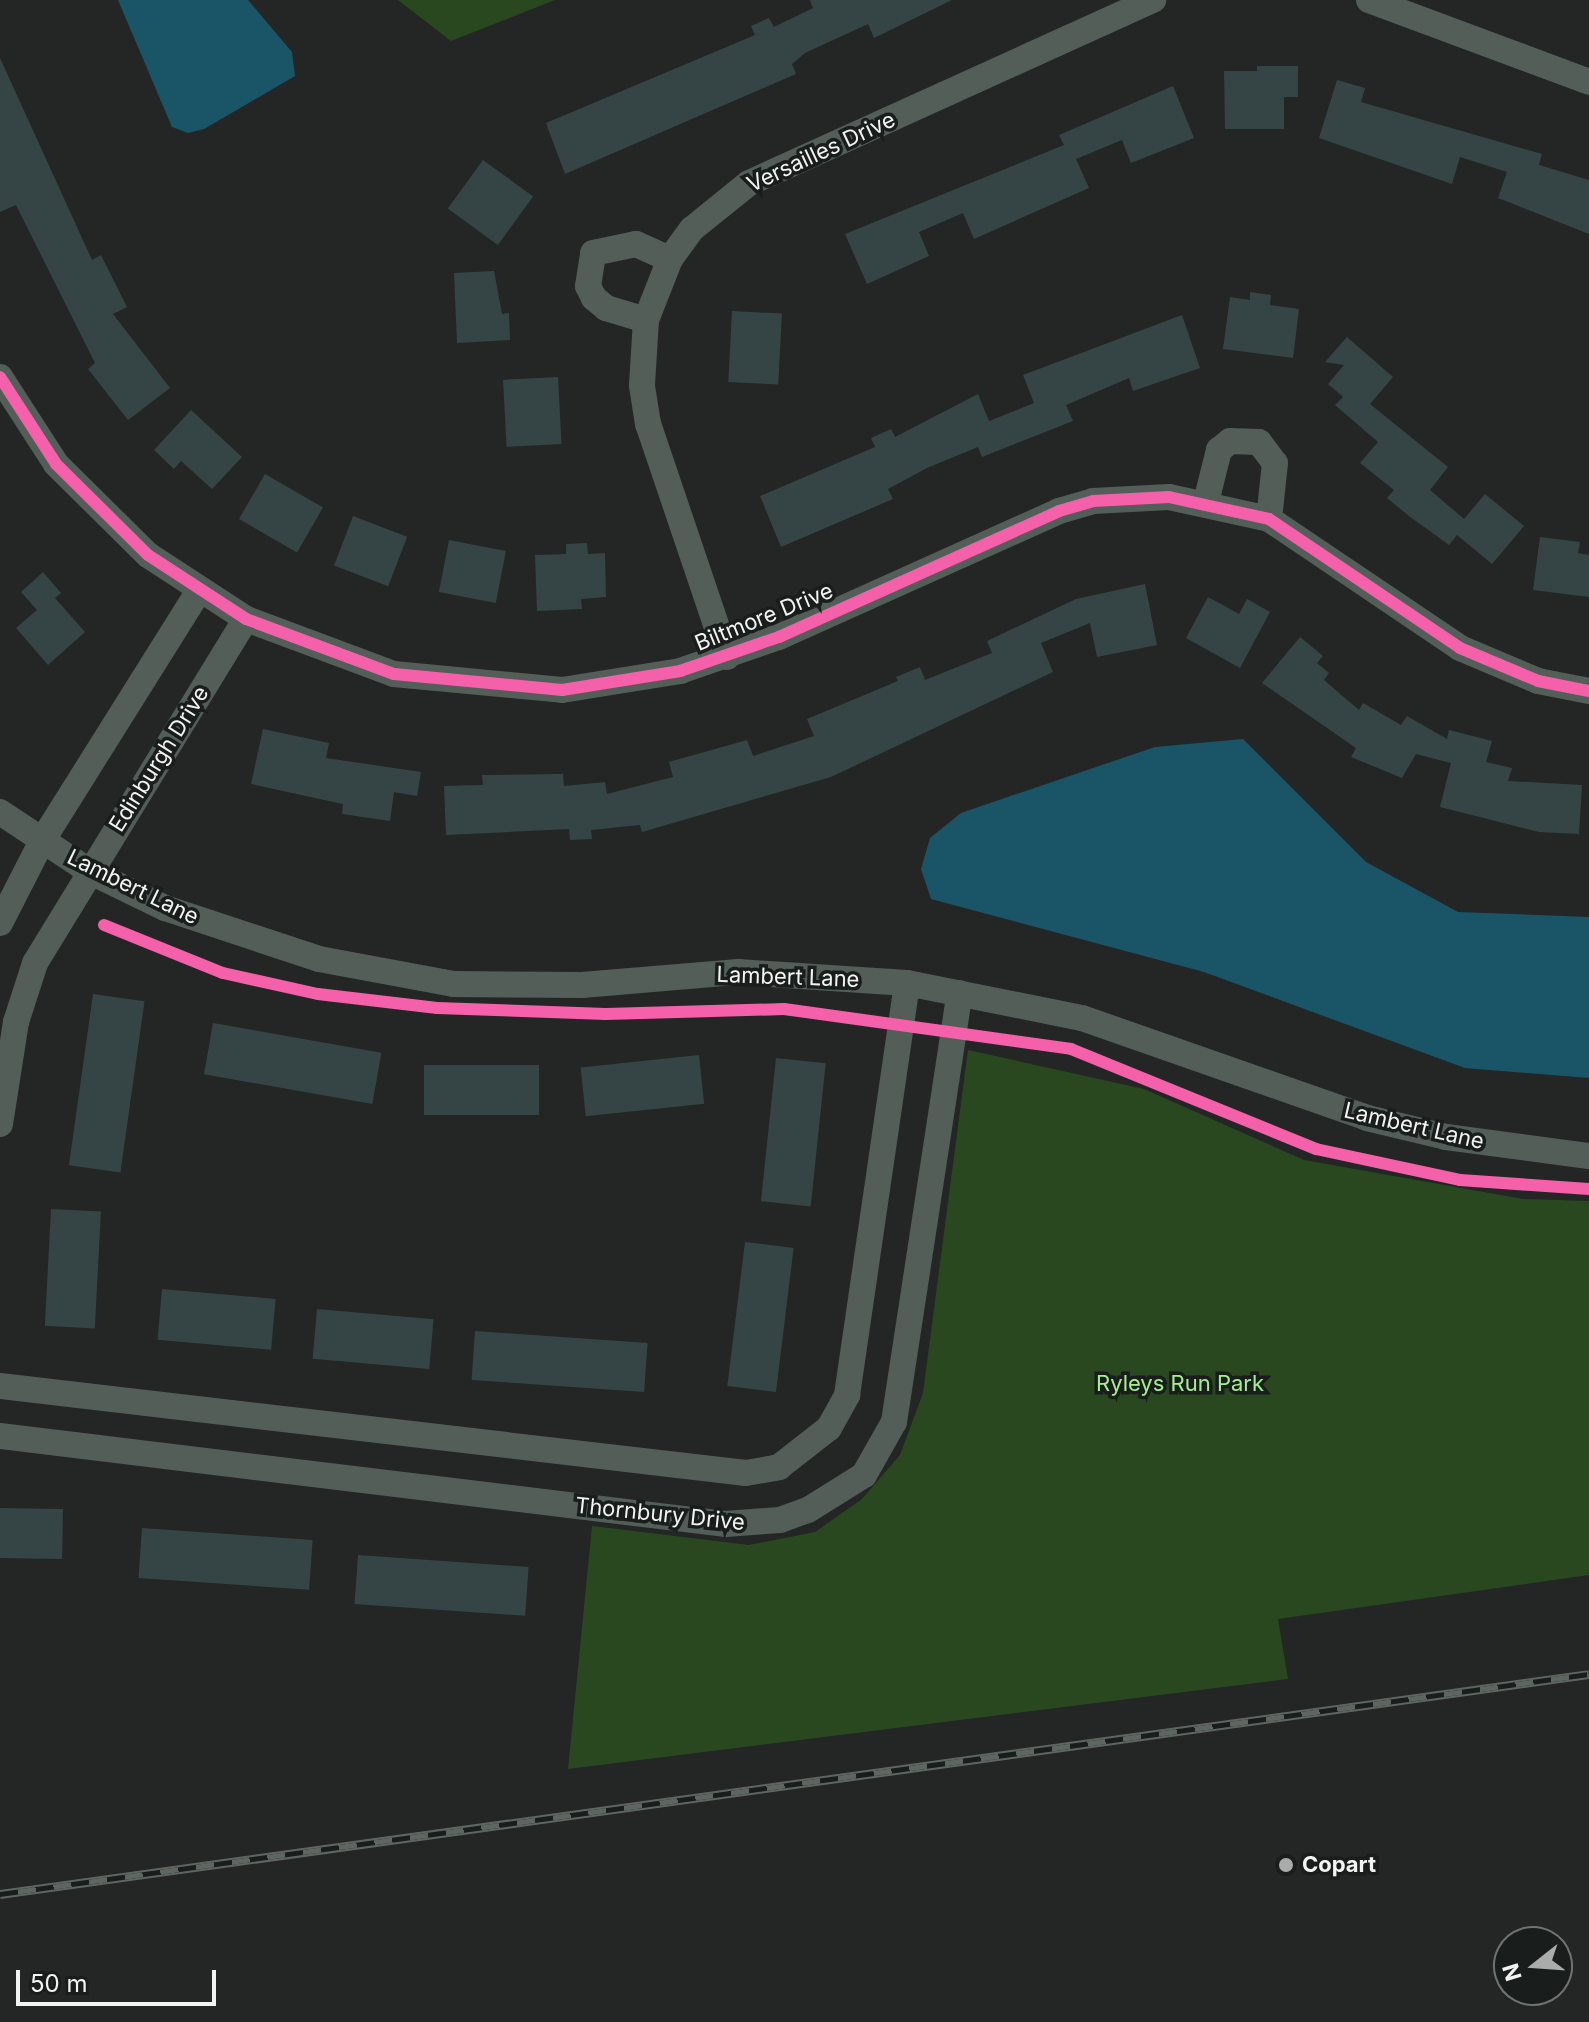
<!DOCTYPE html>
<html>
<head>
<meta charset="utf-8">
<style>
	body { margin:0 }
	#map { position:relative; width:1589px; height:2022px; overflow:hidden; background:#232625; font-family:Inter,sans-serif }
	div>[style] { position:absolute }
	.green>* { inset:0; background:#2a481f }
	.water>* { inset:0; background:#1a5567 }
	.building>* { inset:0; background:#354545; transform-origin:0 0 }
	.minor>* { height:26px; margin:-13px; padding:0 13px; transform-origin:13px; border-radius:13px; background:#535e58 }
	.rail>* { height:9px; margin-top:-4.5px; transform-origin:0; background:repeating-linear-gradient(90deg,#191d1c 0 18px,#5e6661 0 36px); box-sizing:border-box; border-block:2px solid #5e6661 }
	.cycleway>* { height:12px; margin:-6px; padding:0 6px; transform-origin:6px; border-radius:6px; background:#f560ab }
	.dots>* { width:22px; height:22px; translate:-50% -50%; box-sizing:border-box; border:4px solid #191d1c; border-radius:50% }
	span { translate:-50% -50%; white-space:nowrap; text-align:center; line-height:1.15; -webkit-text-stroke:7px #191d1c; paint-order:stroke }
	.street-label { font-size:22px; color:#f1f4f3 }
	.park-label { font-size:22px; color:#a5ee8d }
	.poi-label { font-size:22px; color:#f1f4f3; font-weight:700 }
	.left { translate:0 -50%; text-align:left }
	.north { position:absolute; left:1493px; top:1926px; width:80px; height:80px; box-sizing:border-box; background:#191d1c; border:2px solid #6f7372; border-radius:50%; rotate:253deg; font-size:22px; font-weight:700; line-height:32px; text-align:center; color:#f1f4f3 }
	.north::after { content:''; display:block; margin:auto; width:28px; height:36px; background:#a9acab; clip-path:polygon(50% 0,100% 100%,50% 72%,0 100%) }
	.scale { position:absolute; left:16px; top:1970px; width:200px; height:36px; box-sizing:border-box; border:4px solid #f1f4f3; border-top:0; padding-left:10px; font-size:24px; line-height:28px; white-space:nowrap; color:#f1f4f3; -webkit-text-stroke:6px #191d1c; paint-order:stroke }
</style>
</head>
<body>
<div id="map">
	<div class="green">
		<i style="clip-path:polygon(398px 0,555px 0,451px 41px)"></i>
		<i style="clip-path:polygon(968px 1050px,1144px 1089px,1304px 1160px,1523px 1199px,1589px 1201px,1589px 1575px,1278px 1619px,1288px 1679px,568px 1769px,592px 1526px,749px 1545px,815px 1532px,862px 1499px,900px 1455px,923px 1393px)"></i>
	</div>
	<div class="water">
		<i style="clip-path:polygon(118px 0,248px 0,292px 52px,295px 76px,204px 129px,188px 133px,172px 127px)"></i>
		<i style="clip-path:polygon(1243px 739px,1366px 862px,1458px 912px,1589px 917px,1589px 1078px,1465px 1068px,1204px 972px,931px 899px,921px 869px,930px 838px,961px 813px,1155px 747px)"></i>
	</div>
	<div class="building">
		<i style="clip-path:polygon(810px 0,952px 0,874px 38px,868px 24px,805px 53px,792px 64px,796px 74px,565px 174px,546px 123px,755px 35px,751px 26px,769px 18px,774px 27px,813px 8px)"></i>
		<i style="clip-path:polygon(0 58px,92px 260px,101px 255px,127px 307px,113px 314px,170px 388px,128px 420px,88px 369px,95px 363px,16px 205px,0 212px)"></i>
		<i style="clip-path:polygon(1257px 66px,1298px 66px,1298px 97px,1284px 97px,1284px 129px,1225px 129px,1224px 71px,1257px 71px)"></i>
		<i style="clip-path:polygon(1337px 80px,1365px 88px,1361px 102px,1542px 154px,1539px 165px,1589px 180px,1589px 234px,1498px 198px,1507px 172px,1460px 157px,1452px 184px,1319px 138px)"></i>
		<i style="clip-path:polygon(1173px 86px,1194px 138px,1131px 163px,1122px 140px,1076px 159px,1089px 188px,974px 239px,963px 213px,919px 232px,929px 256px,867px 284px,845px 234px,1064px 145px,1059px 135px)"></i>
		<i style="left:483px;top:160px;width:62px;height:60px;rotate:36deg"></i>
		<i style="clip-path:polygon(494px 271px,502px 314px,509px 313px,510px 340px,457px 343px,454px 273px)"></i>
		<i style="clip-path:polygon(1250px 292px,1271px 295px,1270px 305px,1299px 309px,1293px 358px,1223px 349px,1230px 297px,1250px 300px)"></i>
		<i style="left:732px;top:311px;width:50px;height:71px;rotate:3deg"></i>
		<i style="clip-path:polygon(1182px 315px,1200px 368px,1133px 391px,1129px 378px,1066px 405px,1073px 421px,982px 457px,978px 447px,927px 468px,888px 489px,893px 499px,781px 547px,760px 496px,875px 447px,871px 438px,891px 429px,895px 437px,978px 394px,989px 421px,1034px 403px,1023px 375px)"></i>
		<i style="clip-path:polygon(1347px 337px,1393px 377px,1370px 404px,1448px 467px,1430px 490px,1464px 519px,1485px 494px,1524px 526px,1492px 564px,1457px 535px,1449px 545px,1409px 516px,1387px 498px,1394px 490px,1360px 463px,1378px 442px,1335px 405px,1343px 397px,1328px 384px,1344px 365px,1325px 362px)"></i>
		<i style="left:558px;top:377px;width:67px;height:55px;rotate:87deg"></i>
		<i style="clip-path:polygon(191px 410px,242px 457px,212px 489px,181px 461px,174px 469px,154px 450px)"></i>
		<i style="left:265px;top:474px;width:67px;height:52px;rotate:30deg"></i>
		<i style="left:353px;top:516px;width:58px;height:53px;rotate:21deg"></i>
		<i style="clip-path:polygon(1540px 537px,1580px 542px,1578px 553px,1589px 555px,1589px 597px,1533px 590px)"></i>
		<i style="left:449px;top:540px;width:58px;height:53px;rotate:11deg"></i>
		<i style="clip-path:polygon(587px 543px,588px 554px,605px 553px,606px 597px,581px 599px,582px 609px,537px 611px,535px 555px,566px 554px,566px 544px)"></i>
		<i style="clip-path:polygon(43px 572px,61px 593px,55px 598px,85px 632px,48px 665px,16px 628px,37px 610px,21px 592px)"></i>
		<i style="clip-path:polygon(1145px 584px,1157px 645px,1097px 657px,1090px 623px,1041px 643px,1053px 672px,831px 777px,642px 832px,640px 825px,591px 830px,592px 839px,570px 840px,569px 829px,446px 835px,444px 786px,483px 785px,482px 775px,563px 774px,564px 786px,605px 782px,607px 794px,673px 777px,669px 762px,747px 740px,753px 756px,814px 736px,807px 719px,898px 681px,896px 677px,920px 667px,925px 680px,992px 653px,987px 641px,1076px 599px)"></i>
		<i style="clip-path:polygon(1208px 597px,1239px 614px,1247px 599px,1270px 612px,1240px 668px,1186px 638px)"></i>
		<i style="clip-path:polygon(1300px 637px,1323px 656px,1317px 663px,1329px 673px,1324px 680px,1359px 710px,1363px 703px,1401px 725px,1407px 716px,1447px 739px,1449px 730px,1492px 741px,1486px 762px,1512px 768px,1508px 781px,1582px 785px,1579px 834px,1539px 832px,1440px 807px,1451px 763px,1416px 754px,1402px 778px,1351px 757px,1356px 748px,1262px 683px)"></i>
		<i style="clip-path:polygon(263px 729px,329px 743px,326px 758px,421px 772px,417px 796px,394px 792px,390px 821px,342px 814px,343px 804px,251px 784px)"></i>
		<i style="left:93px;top:994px;width:52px;height:173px;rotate:8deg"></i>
		<i style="left:213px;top:1023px;width:171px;height:52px;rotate:10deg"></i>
		<i style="left:699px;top:1055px;width:49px;height:119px;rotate:84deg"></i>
		<i style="left:776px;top:1058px;width:50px;height:144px;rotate:6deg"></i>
		<i style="left:424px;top:1065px;width:115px;height:50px"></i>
		<i style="left:51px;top:1209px;width:50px;height:117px;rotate:3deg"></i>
		<i style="left:745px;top:1242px;width:49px;height:145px;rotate:7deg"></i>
		<i style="left:162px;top:1289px;width:114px;height:51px;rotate:5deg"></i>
		<i style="left:317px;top:1309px;width:117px;height:50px;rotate:5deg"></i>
		<i style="left:475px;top:1331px;width:173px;height:49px;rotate:4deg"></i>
		<i style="left:0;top:1508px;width:63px;height:50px;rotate:1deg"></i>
		<i style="left:142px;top:1528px;width:171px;height:50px;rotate:4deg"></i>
		<i style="left:358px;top:1555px;width:171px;height:49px;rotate:4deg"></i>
	</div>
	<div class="minor">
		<i style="left:1369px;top:0;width:235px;rotate:20.4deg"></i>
		<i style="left:646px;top:320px;width:42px;rotate:-163.3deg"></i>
		<i style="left:606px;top:308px;width:16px;rotate:-140deg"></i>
		<i style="left:594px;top:298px;width:13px;rotate:-117deg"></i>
		<i style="left:588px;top:286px;width:33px;rotate:-81deg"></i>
		<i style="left:593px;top:253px;width:44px;rotate:-11.8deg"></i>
		<i style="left:636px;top:244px;width:37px;rotate:24deg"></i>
		<i style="left:0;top:377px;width:103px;rotate:57.2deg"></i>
		<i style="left:56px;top:464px;width:129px;rotate:44.7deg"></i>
		<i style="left:148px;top:555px;width:117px;rotate:33.1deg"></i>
		<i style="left:246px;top:619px;width:158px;rotate:20.4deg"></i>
		<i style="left:394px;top:674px;width:169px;rotate:5.4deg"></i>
		<i style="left:562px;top:690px;width:120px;rotate:-9.1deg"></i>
		<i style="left:680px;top:671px;width:105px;rotate:-19deg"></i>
		<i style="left:779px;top:637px;width:307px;rotate:-24.2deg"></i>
		<i style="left:1059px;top:511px;width:35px;rotate:-16deg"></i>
		<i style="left:1093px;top:501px;width:76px;rotate:-3deg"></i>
		<i style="left:1169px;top:497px;width:102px;rotate:12.4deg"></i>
		<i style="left:1269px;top:519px;width:230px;rotate:34deg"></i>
		<i style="left:1460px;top:648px;width:85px;rotate:22.9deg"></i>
		<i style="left:1538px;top:681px;width:52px;rotate:11.1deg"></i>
		<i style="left:1206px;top:502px;width:54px;rotate:-76deg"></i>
		<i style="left:1219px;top:450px;width:14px;rotate:-39deg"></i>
		<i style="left:1230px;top:441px;width:29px;rotate:2deg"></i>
		<i style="left:1259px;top:442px;width:26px;rotate:53deg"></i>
		<i style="left:1275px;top:463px;width:56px;rotate:96.1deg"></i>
		<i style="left:727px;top:657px;width:246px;rotate:-108.7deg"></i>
		<i style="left:648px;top:424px;width:39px;rotate:-99deg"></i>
		<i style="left:642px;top:385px;width:65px;rotate:-86.5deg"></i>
		<i style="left:646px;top:320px;width:66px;rotate:-68.5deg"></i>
		<i style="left:670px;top:259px;width:37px;rotate:-54deg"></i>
		<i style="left:692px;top:229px;width:73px;rotate:-38.9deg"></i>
		<i style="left:749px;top:183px;width:444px;rotate:-24.4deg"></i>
		<i style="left:0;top:812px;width:107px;rotate:33.5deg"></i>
		<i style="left:89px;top:871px;width:85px;rotate:26deg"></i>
		<i style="left:165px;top:908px;width:162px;rotate:18.3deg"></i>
		<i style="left:319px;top:959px;width:137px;rotate:10.5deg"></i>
		<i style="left:454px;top:984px;width:128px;rotate:0.4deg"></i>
		<i style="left:582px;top:985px;width:157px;rotate:-4.8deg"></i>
		<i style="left:738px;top:972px;width:169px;rotate:3.7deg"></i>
		<i style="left:907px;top:983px;width:178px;rotate:11.3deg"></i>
		<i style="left:1082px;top:1018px;width:302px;rotate:19.3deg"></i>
		<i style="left:1367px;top:1118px;width:81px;rotate:13.5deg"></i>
		<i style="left:1446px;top:1137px;width:144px;rotate:7.6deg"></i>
		<i style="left:0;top:923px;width:92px;rotate:-62.9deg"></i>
		<i style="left:42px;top:841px;width:294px;rotate:-57.9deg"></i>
		<i style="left:0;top:1124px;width:103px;rotate:-81.1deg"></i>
		<i style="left:16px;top:1022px;width:62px;rotate:-72.1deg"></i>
		<i style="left:35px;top:963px;width:404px;rotate:-58.5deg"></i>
		<i style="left:0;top:1386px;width:751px;rotate:6.65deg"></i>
		<i style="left:746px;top:1473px;width:34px;rotate:-10deg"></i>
		<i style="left:779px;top:1467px;width:63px;rotate:-38deg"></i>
		<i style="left:829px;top:1428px;width:38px;rotate:-61deg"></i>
		<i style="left:847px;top:1395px;width:416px;rotate:-81.7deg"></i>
		<i style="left:0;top:1436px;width:730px;rotate:6.92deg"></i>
		<i style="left:725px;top:1524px;width:55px;rotate:-4.2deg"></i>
		<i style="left:780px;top:1520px;width:30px;rotate:-20deg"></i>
		<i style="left:808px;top:1510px;width:66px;rotate:-32deg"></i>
		<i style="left:864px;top:1475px;width:61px;rotate:-60.5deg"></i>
		<i style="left:894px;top:1422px;width:434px;rotate:-81.3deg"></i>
	</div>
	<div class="rail">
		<i style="left:0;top:1894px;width:1604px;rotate:-7.88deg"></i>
	</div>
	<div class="cycleway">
		<i style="left:0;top:377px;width:103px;rotate:57.2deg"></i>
		<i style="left:56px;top:464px;width:129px;rotate:44.7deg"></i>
		<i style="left:148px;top:555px;width:117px;rotate:33.1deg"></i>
		<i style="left:246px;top:619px;width:158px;rotate:20.4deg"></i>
		<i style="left:394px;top:674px;width:169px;rotate:5.4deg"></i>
		<i style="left:562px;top:690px;width:120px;rotate:-9.1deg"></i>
		<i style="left:680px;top:671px;width:105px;rotate:-19deg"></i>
		<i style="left:779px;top:637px;width:307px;rotate:-24.2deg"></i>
		<i style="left:1059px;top:511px;width:35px;rotate:-16deg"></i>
		<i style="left:1093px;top:501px;width:76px;rotate:-3deg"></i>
		<i style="left:1169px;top:497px;width:102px;rotate:12.4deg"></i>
		<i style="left:1269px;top:519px;width:230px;rotate:34deg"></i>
		<i style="left:1460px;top:648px;width:85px;rotate:22.9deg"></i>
		<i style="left:1538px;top:681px;width:52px;rotate:11.1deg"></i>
		<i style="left:104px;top:925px;width:128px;rotate:22deg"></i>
		<i style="left:223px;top:973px;width:97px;rotate:12.5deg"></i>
		<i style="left:318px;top:994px;width:120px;rotate:6.7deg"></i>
		<i style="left:437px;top:1008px;width:169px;rotate:2deg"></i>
		<i style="left:606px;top:1014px;width:178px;rotate:-1.6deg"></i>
		<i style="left:784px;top:1009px;width:290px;rotate:7.9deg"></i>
		<i style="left:1071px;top:1049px;width:265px;rotate:22.2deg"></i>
		<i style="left:1316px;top:1149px;width:147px;rotate:12.1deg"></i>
		<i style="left:1460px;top:1180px;width:129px;rotate:4deg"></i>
	</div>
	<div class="dots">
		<i style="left:1286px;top:1865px;background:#a9acab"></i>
	</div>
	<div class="street-label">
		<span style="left:821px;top:152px;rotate:-25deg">Versailles Drive</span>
		<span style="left:764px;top:617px;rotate:-22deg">Biltmore Drive</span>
		<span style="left:159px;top:759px;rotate:-58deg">Edinburgh Drive</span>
		<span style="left:133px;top:887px;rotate:26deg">Lambert Lane</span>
		<span style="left:788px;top:977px;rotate:2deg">Lambert Lane</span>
		<span style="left:1414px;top:1126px;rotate:13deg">Lambert Lane</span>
		<span style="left:660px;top:1514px;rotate:6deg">Thornbury Drive</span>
	</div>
	<div class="park-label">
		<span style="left:1180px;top:1384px">Ryleys Run Park</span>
	</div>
	<div class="poi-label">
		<span class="left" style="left:1302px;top:1865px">Copart</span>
	</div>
	<div class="north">N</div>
	<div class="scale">50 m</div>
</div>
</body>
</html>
